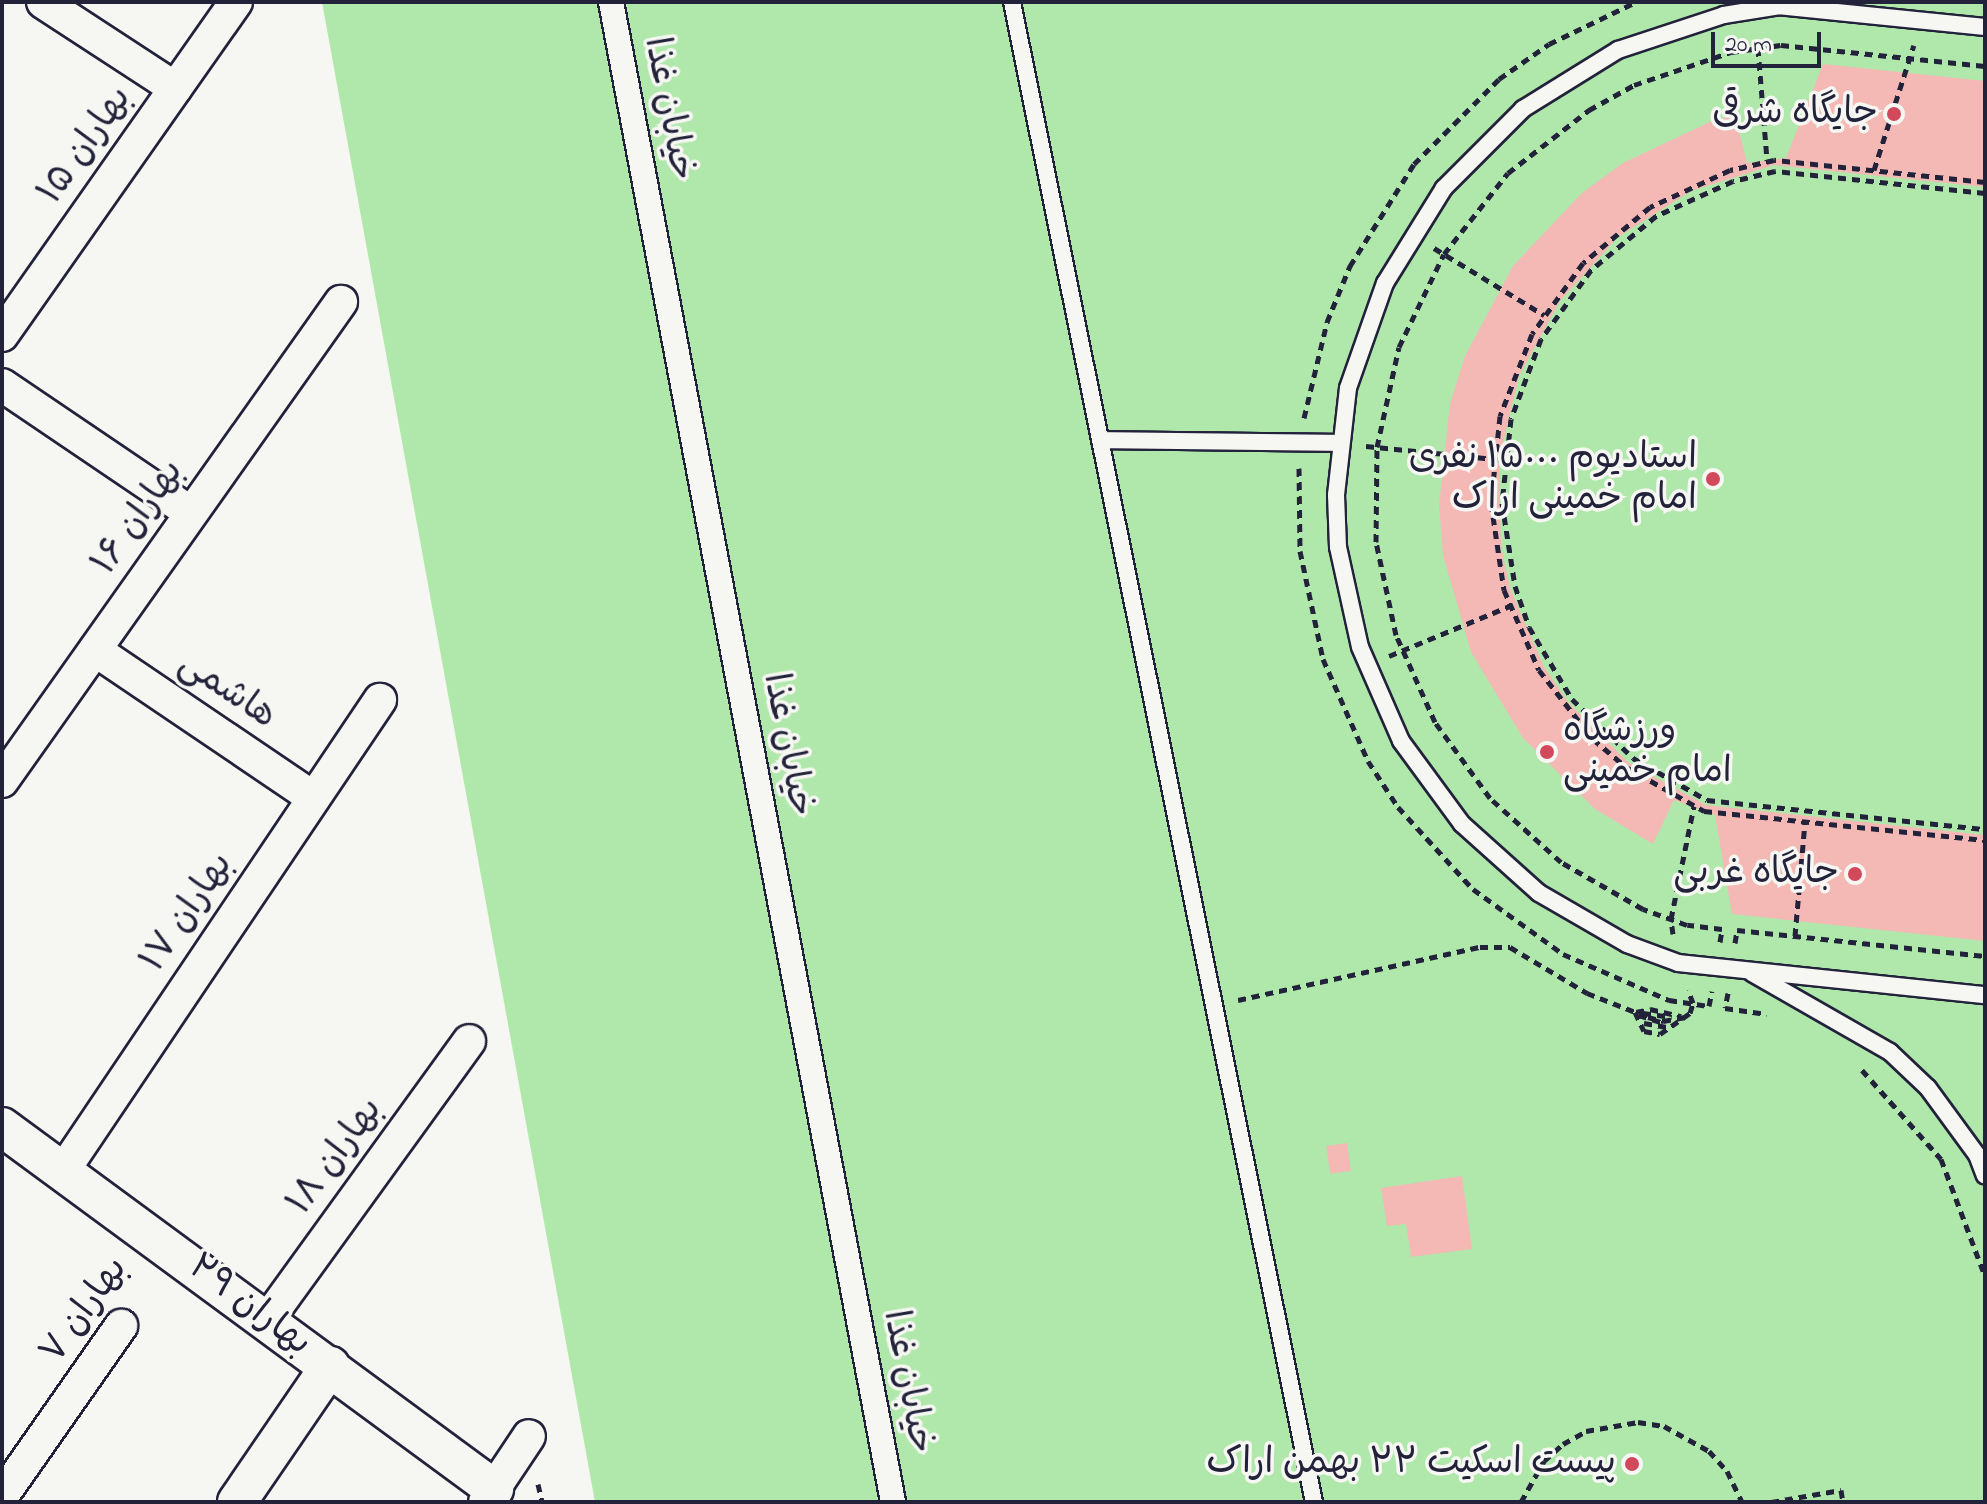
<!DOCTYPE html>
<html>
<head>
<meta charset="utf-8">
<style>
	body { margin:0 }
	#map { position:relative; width:1987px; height:1504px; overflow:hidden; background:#f6f6f2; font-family:"Indie Flower","Playpen Sans Arabic",sans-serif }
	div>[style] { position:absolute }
	.green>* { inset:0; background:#b0e8ab }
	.building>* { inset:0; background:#f4b8b5; transform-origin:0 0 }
	.path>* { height:5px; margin-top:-2.5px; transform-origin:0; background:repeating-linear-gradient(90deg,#22223b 0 8px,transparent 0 14px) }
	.roads { filter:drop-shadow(2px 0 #22223b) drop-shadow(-2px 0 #22223b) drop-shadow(0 2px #22223b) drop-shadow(0 -2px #22223b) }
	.service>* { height:16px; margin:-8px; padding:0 8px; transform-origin:8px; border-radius:8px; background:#f6f6f2 }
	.pedestrian>* { height:24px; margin:-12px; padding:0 12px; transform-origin:12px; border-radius:12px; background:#f6f6f2 }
	.minor>* { height:32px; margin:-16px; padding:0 16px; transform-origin:16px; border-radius:16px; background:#f6f6f2 }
	.tertiary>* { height:38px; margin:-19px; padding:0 19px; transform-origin:19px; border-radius:19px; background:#f6f6f2 }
	.dots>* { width:22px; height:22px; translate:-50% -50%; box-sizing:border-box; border:4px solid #f6f6f2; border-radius:50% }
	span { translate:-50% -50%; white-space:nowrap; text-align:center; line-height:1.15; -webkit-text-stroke:7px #f6f6f2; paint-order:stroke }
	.street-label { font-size:36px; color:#22223b }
	.poi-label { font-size:36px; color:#22223b }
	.right { translate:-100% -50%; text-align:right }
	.left { translate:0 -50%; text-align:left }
	.frame { position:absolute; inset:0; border:4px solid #22223b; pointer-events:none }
	.scale { position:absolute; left:1711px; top:32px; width:110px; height:36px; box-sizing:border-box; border:4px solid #22223b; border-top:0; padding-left:10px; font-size:24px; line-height:28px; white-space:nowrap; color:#22223b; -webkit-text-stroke:6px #f6f6f2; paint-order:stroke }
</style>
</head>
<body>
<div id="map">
	<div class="green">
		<i style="clip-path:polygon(322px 2px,1985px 2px,1985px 1502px,595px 1502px)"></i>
	</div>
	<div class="building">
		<i style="clip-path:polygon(1823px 64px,1985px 81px,1985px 187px,1774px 165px,1691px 191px,1618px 237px,1560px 301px,1519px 376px,1499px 460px,1501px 546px,1510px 588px,1544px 667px,1568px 702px,1629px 763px,1706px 805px,1985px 835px,1985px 941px,1732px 914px,1715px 815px,1674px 800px,1653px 844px,1595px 809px,1523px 738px,1471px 652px,1443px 555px,1439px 505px,1450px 404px,1465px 356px,1513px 266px,1582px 193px,1623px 163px,1714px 120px,1735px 116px,1747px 163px,1786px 158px)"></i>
		<i style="left:1347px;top:1143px;width:28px;height:21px;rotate:82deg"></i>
		<i style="clip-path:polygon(1462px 1176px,1472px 1249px,1411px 1257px,1406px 1224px,1387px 1226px,1381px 1188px)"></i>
	</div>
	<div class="path">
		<i style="left:1758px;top:48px;width:113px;rotate:85.4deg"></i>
		<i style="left:1874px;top:170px;width:131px;rotate:-72.3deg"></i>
		<i style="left:1985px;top:182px;width:212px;rotate:-174deg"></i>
		<i style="left:1774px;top:160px;width:45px;rotate:167.2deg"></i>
		<i style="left:1730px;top:170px;width:88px;rotate:155.2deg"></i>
		<i style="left:1650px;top:207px;width:87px;rotate:140.1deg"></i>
		<i style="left:1583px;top:263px;width:87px;rotate:125.7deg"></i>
		<i style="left:1532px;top:334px;width:88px;rotate:111.3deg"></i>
		<i style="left:1500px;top:416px;width:87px;rotate:95.9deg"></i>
		<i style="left:1491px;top:503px;width:88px;rotate:81.5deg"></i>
		<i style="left:1504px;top:590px;width:87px;rotate:66.4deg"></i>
		<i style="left:1539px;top:670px;width:88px;rotate:52deg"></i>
		<i style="left:1593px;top:739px;width:43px;rotate:40.3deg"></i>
		<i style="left:1626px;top:767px;width:90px;rotate:29.4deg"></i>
		<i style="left:1704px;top:811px;width:282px;rotate:5.9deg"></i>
		<i style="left:1985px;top:193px;width:211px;rotate:-174deg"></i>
		<i style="left:1775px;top:171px;width:43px;rotate:166.6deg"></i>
		<i style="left:1733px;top:181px;width:85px;rotate:155.6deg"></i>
		<i style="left:1656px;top:216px;width:85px;rotate:140.3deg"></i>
		<i style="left:1591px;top:270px;width:85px;rotate:125.9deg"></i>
		<i style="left:1541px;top:339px;width:85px;rotate:110.6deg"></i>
		<i style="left:1511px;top:419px;width:84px;rotate:96.1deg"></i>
		<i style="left:1502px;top:503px;width:84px;rotate:81.1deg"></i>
		<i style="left:1515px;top:586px;width:43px;rotate:71.1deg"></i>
		<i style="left:1529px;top:627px;width:84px;rotate:59.2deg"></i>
		<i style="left:1572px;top:699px;width:85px;rotate:44deg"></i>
		<i style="left:1633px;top:758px;width:85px;rotate:29.6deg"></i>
		<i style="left:1707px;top:800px;width:280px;rotate:6deg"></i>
		<i style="left:1434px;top:248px;width:129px;rotate:31.3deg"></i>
		<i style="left:1304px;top:418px;width:99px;rotate:-76.5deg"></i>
		<i style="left:1327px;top:322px;width:61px;rotate:-67.7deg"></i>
		<i style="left:1350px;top:266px;width:120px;rotate:-57.9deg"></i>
		<i style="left:1414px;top:164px;width:120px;rotate:-45deg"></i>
		<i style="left:1499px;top:79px;width:61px;rotate:-35deg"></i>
		<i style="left:1549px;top:44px;width:97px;rotate:-25.8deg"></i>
		<i style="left:1366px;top:446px;width:139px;rotate:5.8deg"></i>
		<i style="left:1299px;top:468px;width:83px;rotate:89.3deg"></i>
		<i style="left:1300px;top:551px;width:110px;rotate:78deg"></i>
		<i style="left:1323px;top:659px;width:111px;rotate:66.2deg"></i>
		<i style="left:1368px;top:761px;width:55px;rotate:56.9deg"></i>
		<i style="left:1398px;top:807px;width:111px;rotate:47.6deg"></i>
		<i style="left:1473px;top:889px;width:111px;rotate:35.8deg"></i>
		<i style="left:1563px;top:954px;width:116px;rotate:23.5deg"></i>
		<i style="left:1669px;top:1000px;width:40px;rotate:8.5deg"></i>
		<i style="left:1709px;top:1006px;width:15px;rotate:-79deg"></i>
		<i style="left:1389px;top:656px;width:131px;rotate:-22.5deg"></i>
		<i style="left:1673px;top:934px;width:15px;rotate:-98deg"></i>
		<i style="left:1671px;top:919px;width:115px;rotate:-78.5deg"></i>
		<i style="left:1795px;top:936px;width:115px;rotate:-85deg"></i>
		<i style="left:1720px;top:942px;width:13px;rotate:-81deg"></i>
		<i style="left:1722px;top:929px;width:35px;rotate:-173deg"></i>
		<i style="left:1687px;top:925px;width:47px;rotate:-160deg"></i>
		<i style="left:1643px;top:909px;width:95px;rotate:-150.2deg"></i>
		<i style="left:1561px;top:862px;width:96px;rotate:-138deg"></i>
		<i style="left:1490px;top:798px;width:94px;rotate:-125.9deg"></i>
		<i style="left:1435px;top:722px;width:95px;rotate:-114.1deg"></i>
		<i style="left:1396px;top:635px;width:95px;rotate:-102.1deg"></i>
		<i style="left:1376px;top:542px;width:95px;rotate:-89.4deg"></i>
		<i style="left:1377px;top:447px;width:102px;rotate:-77.6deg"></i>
		<i style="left:1399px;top:347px;width:103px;rotate:-64.2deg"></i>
		<i style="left:1444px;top:254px;width:103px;rotate:-51.7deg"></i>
		<i style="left:1508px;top:173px;width:103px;rotate:-37.9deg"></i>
		<i style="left:1589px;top:110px;width:51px;rotate:-29.1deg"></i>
		<i style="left:1634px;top:85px;width:102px;rotate:-18.8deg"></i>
		<i style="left:1731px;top:52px;width:50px;rotate:-8deg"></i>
		<i style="left:1781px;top:45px;width:205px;rotate:5.9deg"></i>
		<i style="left:1735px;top:943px;width:13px;rotate:-81deg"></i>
		<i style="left:1737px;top:930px;width:249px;rotate:6deg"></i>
		<i style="left:1728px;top:993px;width:15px;rotate:101deg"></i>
		<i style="left:1725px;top:1008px;width:42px;rotate:8.1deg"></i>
		<i style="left:1238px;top:1000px;width:248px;rotate:-12.4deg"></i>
		<i style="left:1480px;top:947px;width:30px"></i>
		<i style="left:1510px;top:947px;width:90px;rotate:30.9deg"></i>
		<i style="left:1587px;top:993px;width:66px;rotate:21.5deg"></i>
		<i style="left:1648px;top:1017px;width:16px;rotate:15deg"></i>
		<i style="left:1663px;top:1021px;width:22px;rotate:-10deg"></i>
		<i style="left:1635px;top:1012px;width:21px;rotate:65deg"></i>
		<i style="left:1644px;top:1031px;width:16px;rotate:11deg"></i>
		<i style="left:1660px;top:1034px;width:37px;rotate:-35deg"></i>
		<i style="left:1690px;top:1013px;width:10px;rotate:-73deg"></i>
		<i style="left:1693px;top:1003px;width:14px;rotate:-111deg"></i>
		<i style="left:1636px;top:1012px;width:14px;rotate:-12deg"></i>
		<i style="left:1650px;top:1009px;width:32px;rotate:13deg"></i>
		<i style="left:1643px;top:1013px;width:29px;rotate:8deg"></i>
		<i style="left:1639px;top:1015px;width:28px;rotate:18deg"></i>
		<i style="left:1644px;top:1023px;width:23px;rotate:10deg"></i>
		<i style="left:1862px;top:1070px;width:119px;rotate:48.4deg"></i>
		<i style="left:1941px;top:1159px;width:125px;rotate:69.4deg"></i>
		<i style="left:538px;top:1484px;width:18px;rotate:77deg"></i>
		<i style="left:1521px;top:1502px;width:47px;rotate:-60.7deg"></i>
		<i style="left:1544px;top:1461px;width:25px;rotate:-42deg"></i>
		<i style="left:1563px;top:1444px;width:26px;rotate:-29deg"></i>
		<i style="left:1586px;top:1431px;width:53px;rotate:-9.8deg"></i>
		<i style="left:1638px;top:1422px;width:26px;rotate:9deg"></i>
		<i style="left:1664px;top:1426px;width:51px;rotate:29.1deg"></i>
		<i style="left:1709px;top:1451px;width:27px;rotate:48deg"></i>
		<i style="left:1727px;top:1471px;width:34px;rotate:64deg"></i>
		<i style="left:1771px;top:1502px;width:71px;rotate:-9.7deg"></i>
		<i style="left:1841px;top:1490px;width:12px;rotate:81deg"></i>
	</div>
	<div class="roads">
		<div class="service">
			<i style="left:1012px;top:2px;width:1530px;rotate:78.62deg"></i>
			<i style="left:1985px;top:27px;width:206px;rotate:-174.2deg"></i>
			<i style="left:1780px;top:6px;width:57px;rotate:170.9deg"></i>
			<i style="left:1724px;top:15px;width:112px;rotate:161.7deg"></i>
			<i style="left:1618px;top:50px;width:112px;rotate:148.2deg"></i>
			<i style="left:1523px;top:109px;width:112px;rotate:135deg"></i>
			<i style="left:1444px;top:188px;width:112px;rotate:121.8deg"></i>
			<i style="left:1385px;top:283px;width:111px;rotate:109.4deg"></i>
			<i style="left:1348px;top:388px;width:108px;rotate:96.4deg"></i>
			<i style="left:1336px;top:495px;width:52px;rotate:87.8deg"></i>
			<i style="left:1338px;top:547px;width:102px;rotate:77.6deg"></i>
			<i style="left:1360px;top:647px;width:103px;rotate:66.4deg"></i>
			<i style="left:1401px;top:741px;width:103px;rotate:53.7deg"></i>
			<i style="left:1462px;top:824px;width:103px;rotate:41.9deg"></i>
			<i style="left:1539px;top:893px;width:102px;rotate:30.1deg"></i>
			<i style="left:1627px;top:944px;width:54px;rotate:20.4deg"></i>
			<i style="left:1678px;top:963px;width:309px;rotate:6deg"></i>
			<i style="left:1100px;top:440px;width:239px;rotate:0.7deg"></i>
			<i style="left:1752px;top:973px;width:159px;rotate:29.8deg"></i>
			<i style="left:1890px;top:1052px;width:52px;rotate:43.5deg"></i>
			<i style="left:1928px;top:1088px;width:83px;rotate:53.8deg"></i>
			<i style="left:1977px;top:1155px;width:22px;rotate:69deg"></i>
		</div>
		<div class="pedestrian">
			<i style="left:611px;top:2px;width:1526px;rotate:79.35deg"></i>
		</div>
		<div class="minor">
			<i style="left:43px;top:2px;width:158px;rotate:33.1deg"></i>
			<i style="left:2px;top:335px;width:407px;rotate:-54.9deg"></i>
			<i style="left:2px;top:385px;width:228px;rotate:34.1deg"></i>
			<i style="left:95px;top:650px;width:264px;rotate:34.1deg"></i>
			<i style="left:2px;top:781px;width:587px;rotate:-54.71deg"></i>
			<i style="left:63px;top:1171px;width:568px;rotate:-56.06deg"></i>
			<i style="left:268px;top:1319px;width:343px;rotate:-54.1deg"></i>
			<i style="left:2px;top:1496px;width:208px;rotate:-55deg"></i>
			<i style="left:485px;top:1502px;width:79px;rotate:-56.3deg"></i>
		</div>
		<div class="tertiary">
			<i style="left:2px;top:1127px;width:611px;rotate:36.34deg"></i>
			<i style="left:237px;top:1502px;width:165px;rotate:-55.6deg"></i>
		</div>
	</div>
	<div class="dots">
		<i style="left:1894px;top:114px;background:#d1495b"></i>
		<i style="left:1713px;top:479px;background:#d1495b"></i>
		<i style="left:1547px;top:752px;background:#d1495b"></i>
		<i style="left:1855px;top:874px;background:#d1495b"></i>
		<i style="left:1632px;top:1464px;background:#d1495b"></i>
	</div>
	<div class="street-label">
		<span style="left:668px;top:109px;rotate:79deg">خیابان غذا</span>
		<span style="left:86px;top:146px;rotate:-55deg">بهاران ۱۵</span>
		<span style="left:139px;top:518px;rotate:-55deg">بهاران ۱۶</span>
		<span style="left:227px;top:691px;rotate:34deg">هاشمی</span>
		<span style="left:787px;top:745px;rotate:79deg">خیابان غذا</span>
		<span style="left:188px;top:913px;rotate:-56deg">بهاران ۱۷</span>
		<span style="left:336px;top:1157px;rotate:-54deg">بهاران ۱۸</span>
		<span style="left:249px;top:1306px;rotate:37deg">بهاران ۲۹</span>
		<span style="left:85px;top:1311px;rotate:-54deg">بهاران ۷</span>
		<span style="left:907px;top:1382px;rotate:79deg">خیابان غذا</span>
	</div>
	<div class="poi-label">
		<span class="right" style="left:1878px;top:114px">جایگاه شرقی</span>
		<span class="right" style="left:1697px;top:479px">استادیوم ۱۵۰۰۰ نفری<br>امام خمینی اراک</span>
		<span class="left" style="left:1563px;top:752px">ورزشگاه<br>امام خمینی</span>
		<span class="right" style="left:1839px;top:874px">جایگاه غربی</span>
		<span class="right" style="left:1616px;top:1464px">پیست اسکیت ۲۲ بهمن اراک</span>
	</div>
	<div class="frame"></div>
	<div class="scale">20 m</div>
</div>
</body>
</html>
